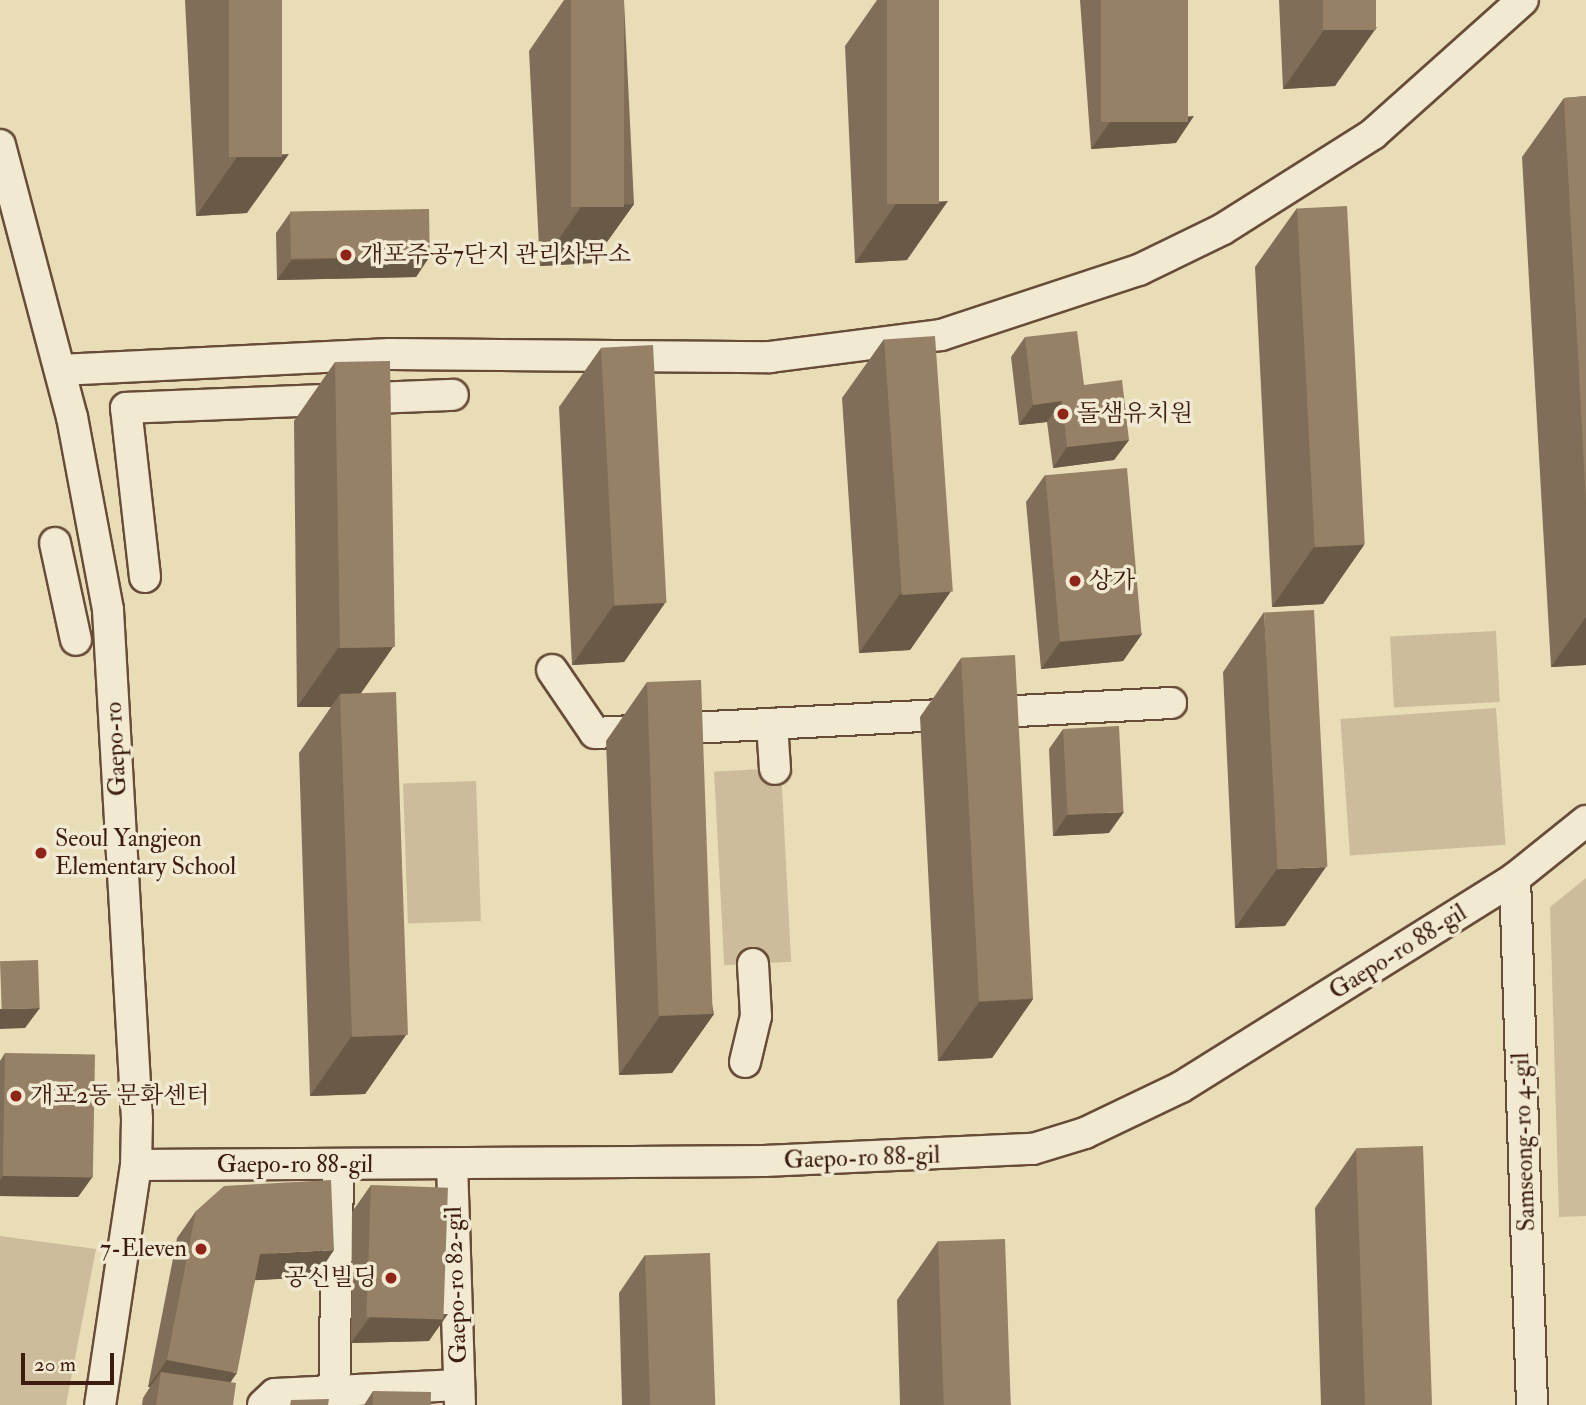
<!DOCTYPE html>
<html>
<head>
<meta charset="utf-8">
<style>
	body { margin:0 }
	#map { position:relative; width:1586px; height:1405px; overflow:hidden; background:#e9ddb8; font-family:"IM FELL Double Pica","Noto Serif KR",serif }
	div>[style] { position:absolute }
	.green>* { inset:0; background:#ccbc9b; transform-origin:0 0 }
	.roads { filter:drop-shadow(2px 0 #674c38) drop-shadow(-2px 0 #674c38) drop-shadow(0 2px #674c38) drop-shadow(0 -2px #674c38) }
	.minor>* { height:30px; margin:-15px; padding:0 15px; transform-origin:15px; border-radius:15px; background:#f1e9d1 }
	.wall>* { inset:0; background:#816e58 }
	.shaded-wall>* { inset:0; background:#695a47 }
	.building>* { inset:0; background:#968066; transform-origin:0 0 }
	.dots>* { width:19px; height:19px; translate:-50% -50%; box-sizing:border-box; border:4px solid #f1e9d1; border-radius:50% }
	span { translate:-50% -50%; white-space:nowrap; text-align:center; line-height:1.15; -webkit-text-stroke:7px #f1e9d1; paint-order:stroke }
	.poi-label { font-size:24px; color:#3c1c0e }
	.left { translate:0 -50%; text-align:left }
	.right { translate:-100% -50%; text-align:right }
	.street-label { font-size:24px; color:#3c1c0e }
	.scale { position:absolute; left:21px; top:1353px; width:93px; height:32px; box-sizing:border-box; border:4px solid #3c1c0e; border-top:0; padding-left:9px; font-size:21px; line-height:24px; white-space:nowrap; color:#3c1c0e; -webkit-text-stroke:5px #f1e9d1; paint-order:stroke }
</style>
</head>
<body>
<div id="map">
	<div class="green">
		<i style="left:1496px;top:631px;width:71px;height:106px;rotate:87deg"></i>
		<i style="left:1496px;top:708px;width:137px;height:156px;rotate:86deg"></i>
		<i style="left:781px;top:768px;width:194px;height:67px;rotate:87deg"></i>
		<i style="left:476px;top:781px;width:140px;height:73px;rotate:88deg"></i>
		<i style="clip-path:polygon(1586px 878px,1586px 1216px,1559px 1217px,1550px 907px)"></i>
		<i style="clip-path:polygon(0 1236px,96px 1249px,66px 1405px,0 1405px)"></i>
	</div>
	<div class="roads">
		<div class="minor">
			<i style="left:0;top:145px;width:281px;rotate:75.2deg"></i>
			<i style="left:72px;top:417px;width:196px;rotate:79.4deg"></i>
			<i style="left:108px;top:610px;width:510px;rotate:86.74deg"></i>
			<i style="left:137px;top:1119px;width:46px;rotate:91.2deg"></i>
			<i style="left:136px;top:1165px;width:243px;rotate:98.5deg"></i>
			<i style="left:60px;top:370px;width:330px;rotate:-2.8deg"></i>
			<i style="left:390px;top:354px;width:380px;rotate:0.5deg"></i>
			<i style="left:770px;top:357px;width:172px;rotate:-7.3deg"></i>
			<i style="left:941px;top:335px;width:208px;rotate:-18.2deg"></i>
			<i style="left:1139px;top:270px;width:93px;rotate:-26deg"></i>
			<i style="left:1223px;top:229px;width:178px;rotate:-32.3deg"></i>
			<i style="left:1373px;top:134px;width:201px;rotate:-41.8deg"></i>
			<i style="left:55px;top:543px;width:99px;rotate:77.8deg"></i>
			<i style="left:145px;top:577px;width:170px;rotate:-96.4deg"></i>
			<i style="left:126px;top:408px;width:327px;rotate:-2.3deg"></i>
			<i style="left:552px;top:670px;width:76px;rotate:55.7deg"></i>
			<i style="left:595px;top:733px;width:577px;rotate:-2.98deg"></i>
			<i style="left:772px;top:724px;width:45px;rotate:86.2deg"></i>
			<i style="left:1515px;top:878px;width:527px;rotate:88.15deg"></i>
			<i style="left:745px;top:1062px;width:47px;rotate:-76.6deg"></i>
			<i style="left:756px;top:1016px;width:52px;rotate:-93.3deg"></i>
			<i style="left:452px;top:1164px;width:241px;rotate:88.1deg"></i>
			<i style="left:136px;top:1165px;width:628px;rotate:-0.36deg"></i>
			<i style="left:764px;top:1161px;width:269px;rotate:-2.6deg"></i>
			<i style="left:1033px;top:1149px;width:54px;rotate:-17.1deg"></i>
			<i style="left:1085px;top:1133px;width:106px;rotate:-25.6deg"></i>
			<i style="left:1181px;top:1087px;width:394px;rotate:-32deg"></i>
			<i style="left:1515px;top:878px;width:91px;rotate:-38.8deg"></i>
			<i style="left:263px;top:1405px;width:16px;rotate:-43deg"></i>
			<i style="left:275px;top:1394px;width:184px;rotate:-2.8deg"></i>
			<i style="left:334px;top:1405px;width:240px;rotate:-89deg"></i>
		</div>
	</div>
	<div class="wall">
		<i style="clip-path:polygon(185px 0,282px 0,247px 213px,196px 216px)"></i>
		<i style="clip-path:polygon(564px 0,624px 0,634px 204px,592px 263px,540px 266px,529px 51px)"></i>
		<i style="clip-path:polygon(877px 0,939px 0,907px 260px,855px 263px,845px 46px)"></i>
		<i style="clip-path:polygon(1080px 0,1188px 0,1176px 143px,1091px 149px)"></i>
		<i style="clip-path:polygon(1279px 0,1376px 0,1335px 86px,1283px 89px)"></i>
		<i style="clip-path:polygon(1586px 96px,1586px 665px,1551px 667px,1522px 157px,1564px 98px)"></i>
		<i style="clip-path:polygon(1297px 208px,1364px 545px,1323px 604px,1272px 607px,1255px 267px)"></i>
		<i style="clip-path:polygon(290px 213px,430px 256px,416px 277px,277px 280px,276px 233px)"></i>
		<i style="clip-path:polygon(1025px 337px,1084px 385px,1129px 440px,1114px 460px,1053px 468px,1047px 422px,1019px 425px,1011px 357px)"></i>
		<i style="clip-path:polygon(884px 339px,951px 591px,910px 650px,859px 653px,842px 398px)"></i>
		<i style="clip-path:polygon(601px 348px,665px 603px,624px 662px,572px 665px,559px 407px)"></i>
		<i style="clip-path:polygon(335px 362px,393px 647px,361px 693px,406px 1035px,365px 1094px,310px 1096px,299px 753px,331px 707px,297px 707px,294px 421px)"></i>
		<i style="clip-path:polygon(1045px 475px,1142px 634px,1123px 661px,1041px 669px,1026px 502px)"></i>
		<i style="clip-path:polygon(1264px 612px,1285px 926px,1235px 928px,1223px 672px)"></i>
		<i style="clip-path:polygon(961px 658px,1033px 999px,992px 1058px,938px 1061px,920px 717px)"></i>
		<i style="clip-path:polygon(647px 682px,714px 1014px,672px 1073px,619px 1075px,606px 741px)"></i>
		<i style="clip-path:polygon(1063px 729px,1109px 833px,1053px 836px,1049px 749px)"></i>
		<i style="clip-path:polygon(5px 1053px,93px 1176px,78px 1197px,0 1196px,0 1061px)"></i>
		<i style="clip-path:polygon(1356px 1149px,1431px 1405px,1321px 1405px,1315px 1208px)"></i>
		<i style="clip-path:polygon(371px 1185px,429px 1341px,351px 1343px,352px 1212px)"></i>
		<i style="clip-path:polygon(196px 1211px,316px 1277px,255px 1280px,231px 1382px,233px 1405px,142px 1405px,143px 1398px,150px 1387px,148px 1387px,177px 1238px)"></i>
		<i style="clip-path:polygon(938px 1241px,1011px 1405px,900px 1405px,897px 1300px)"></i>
		<i style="clip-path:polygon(645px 1255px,715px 1405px,622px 1405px,619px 1293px)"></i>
		<i style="clip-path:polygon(373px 1391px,431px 1405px,364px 1405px)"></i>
	</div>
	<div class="shaded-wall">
		<i style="clip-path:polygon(1377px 27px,1335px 86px,1283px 89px,1324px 30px)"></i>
		<i style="clip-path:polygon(1194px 116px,1176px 143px,1091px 149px,1110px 122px)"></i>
		<i style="clip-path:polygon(289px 154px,247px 213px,196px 216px,237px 157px)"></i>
		<i style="clip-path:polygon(948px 201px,907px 260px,855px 263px,896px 204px)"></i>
		<i style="clip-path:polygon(634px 204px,592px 263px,540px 266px,581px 207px)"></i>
		<i style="clip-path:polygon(430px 256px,416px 277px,277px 280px,291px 260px)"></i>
		<i style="clip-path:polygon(1062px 401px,1047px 422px,1019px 425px,1033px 405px)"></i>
		<i style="clip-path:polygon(1129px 440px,1114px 460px,1053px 468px,1067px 447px)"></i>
		<i style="clip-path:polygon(1364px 545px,1323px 604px,1272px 607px,1314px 547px)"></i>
		<i style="clip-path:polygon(951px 591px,910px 650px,859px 653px,900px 594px)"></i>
		<i style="clip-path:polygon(665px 603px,624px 662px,572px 665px,613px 606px)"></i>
		<i style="clip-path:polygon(1586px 617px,1586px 665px,1551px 667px)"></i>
		<i style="clip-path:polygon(1142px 634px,1123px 661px,1041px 669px,1060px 642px)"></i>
		<i style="clip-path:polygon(393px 647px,352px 706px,340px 694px,331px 707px,297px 707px,338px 648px)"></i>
		<i style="clip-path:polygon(1124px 812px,1109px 833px,1053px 836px,1067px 815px)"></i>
		<i style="clip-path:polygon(1326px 867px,1285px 926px,1235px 928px,1277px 869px)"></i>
		<i style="clip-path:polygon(1033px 999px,992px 1058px,938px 1061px,979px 1002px)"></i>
		<i style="clip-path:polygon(40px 1008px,25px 1028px,0 1029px,0 1009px)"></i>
		<i style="clip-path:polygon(714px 1014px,672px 1073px,619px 1075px,660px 1016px)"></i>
		<i style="clip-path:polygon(406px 1035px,365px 1094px,310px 1096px,351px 1037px)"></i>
		<i style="clip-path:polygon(3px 1176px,93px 1176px,78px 1197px,0 1196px,0 1180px)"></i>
		<i style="clip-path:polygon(334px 1250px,316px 1277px,241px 1281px,260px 1254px)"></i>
		<i style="clip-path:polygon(448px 1314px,429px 1341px,351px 1343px,370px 1317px)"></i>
		<i style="clip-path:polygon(167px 1360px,237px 1373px,218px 1400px,161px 1372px,150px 1387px,148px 1387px)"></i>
	</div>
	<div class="building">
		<i style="left:229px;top:0;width:53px;height:157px"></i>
		<i style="left:571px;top:0;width:53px;height:207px"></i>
		<i style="left:887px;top:0;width:52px;height:204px"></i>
		<i style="left:1101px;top:0;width:87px;height:122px"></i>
		<i style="left:1323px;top:0;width:53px;height:30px"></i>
		<i style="clip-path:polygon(1586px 96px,1586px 502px,1564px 98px)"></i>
		<i style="left:1347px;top:206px;width:339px;height:50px;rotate:87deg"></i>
		<i style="left:429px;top:209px;width:47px;height:139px;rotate:89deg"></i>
		<i style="clip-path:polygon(1077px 331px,1084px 385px,1122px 380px,1129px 440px,1067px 447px,1062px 401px,1033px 405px,1025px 337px)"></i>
		<i style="left:935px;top:336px;width:256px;height:51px;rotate:86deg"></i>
		<i style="left:653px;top:345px;width:258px;height:52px;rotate:87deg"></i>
		<i style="left:390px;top:361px;width:286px;height:55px;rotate:89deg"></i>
		<i style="left:1127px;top:468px;width:167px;height:82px;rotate:85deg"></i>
		<i style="left:1314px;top:610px;width:257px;height:50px;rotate:87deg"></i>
		<i style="left:1015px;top:655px;width:344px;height:54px;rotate:87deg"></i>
		<i style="left:701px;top:680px;width:334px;height:54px;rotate:88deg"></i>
		<i style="left:396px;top:692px;width:343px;height:56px;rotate:88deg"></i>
		<i style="left:1119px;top:726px;width:86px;height:56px;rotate:87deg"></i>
		<i style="left:38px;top:960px;width:48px;height:38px;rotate:88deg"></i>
		<i style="left:5px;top:1053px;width:90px;height:123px;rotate:1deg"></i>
		<i style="left:1423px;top:1146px;width:259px;height:67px;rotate:88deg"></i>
		<i style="clip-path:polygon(331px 1180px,334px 1250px,260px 1254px,237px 1373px,167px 1360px,196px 1211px,224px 1186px)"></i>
		<i style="left:371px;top:1185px;width:77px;height:132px;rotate:2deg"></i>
		<i style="left:1005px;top:1239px;width:166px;height:67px;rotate:88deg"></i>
		<i style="left:710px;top:1253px;width:152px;height:65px;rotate:88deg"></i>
		<i style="clip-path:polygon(161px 1372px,236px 1383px,233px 1405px,156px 1405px)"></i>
		<i style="left:373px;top:1391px;width:58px;height:14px;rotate:1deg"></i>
		<i style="clip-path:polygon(329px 1399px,328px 1405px,290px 1405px,291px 1400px)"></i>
	</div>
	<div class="dots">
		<i style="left:346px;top:255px;background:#8f2418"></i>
		<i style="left:1063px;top:414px;background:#8f2418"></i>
		<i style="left:1075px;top:581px;background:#8f2418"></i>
		<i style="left:41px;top:853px;background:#8f2418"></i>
		<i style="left:16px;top:1096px;background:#8f2418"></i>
		<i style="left:201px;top:1249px;background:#8f2418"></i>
		<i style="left:391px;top:1278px;background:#8f2418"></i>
	</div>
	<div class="poi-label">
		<span class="left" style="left:360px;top:255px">개포주공7단지 관리사무소</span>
		<span class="left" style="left:1077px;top:414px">돌샘유치원</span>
		<span class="left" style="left:1089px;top:581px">상가</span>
		<span class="left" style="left:55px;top:853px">Seoul Yangjeon<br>Elementary School</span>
		<span class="left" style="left:30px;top:1096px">개포2동 문화센터</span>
		<span class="right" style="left:187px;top:1249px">7-Eleven</span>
		<span class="right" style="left:377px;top:1278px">공신빌딩</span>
	</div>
	<div class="street-label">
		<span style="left:116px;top:749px;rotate:-93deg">Gaepo-ro</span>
		<span style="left:1398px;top:952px;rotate:-32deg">Gaepo-ro 88-gil</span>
		<span style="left:1524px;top:1142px;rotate:-92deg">Samseong-ro 4-gil</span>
		<span style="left:862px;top:1158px;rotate:-2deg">Gaepo-ro 88-gil</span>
		<span style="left:295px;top:1165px">Gaepo-ro 88-gil</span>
		<span style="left:456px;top:1285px;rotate:-92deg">Gaepo-ro 82-gil</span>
	</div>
	<div class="scale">20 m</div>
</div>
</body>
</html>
